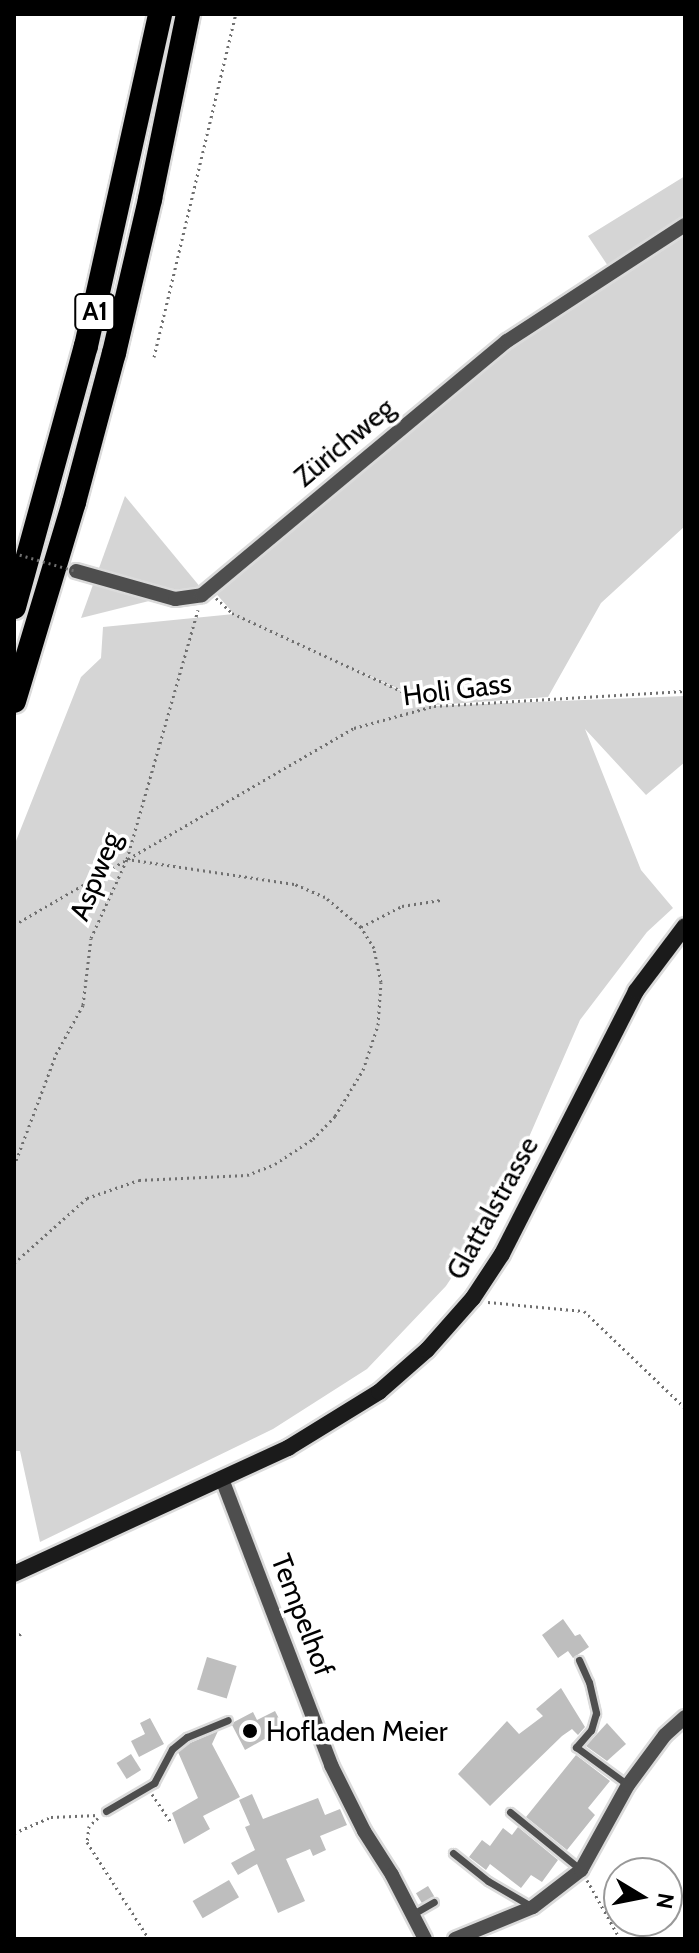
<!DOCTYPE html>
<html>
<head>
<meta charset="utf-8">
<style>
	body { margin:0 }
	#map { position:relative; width:699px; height:1953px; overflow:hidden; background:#fff; font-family:Cabin,sans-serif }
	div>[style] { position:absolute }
	.green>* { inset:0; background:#d5d5d5 }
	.building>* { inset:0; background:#bebebe; transform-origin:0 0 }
	.path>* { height:3px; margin-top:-1.5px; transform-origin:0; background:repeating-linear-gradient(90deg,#707070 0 2px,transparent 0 6px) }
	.roads { filter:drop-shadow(2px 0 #dbdbdb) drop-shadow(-2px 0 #dbdbdb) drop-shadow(0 2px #dbdbdb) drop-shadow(0 -2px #dbdbdb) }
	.lane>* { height:7px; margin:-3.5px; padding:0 3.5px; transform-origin:3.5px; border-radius:3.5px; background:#4e4e4e }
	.street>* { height:14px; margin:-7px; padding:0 7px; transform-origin:7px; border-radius:7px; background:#4e4e4e }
	.secondary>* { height:16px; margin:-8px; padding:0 8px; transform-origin:8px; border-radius:8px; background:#1b1b1b }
	.highway>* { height:24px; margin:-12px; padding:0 12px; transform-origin:12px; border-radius:12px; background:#000 }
	.path-bridge>* { height:3px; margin-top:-1.5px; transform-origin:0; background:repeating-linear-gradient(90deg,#707070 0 2px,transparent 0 6px) }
	.dots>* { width:22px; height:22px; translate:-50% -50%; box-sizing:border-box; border:4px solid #fff; border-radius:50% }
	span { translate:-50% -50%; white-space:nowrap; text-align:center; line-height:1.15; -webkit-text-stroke:7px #fff; paint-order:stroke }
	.shield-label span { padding:2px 6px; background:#fff; border:2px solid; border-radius:6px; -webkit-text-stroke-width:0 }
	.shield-label { font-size:26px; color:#000; font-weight:700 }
	.street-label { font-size:28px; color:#000 }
	.poi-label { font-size:28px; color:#000 }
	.left { translate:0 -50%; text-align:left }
	.frame { position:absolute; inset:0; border:16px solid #000; pointer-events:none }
	.north { position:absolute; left:603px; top:1857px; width:80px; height:80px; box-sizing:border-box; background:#fff; border:2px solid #999; border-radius:50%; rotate:100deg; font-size:22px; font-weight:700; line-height:32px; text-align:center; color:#000 }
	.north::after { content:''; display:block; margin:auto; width:28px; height:36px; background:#000; clip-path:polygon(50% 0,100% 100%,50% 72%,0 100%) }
</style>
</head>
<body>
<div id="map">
	<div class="green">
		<i style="clip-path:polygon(685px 176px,685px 526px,601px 603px,548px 697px,435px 705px,343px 664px,434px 706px,685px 696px,685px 762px,646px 795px,585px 729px,641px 870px,673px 908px,647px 932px,580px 1020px,499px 1206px,446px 1286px,367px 1369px,273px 1429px,40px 1542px,20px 1451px,14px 1451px,14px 846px,81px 677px,101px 658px,103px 627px,234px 614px,212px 589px,507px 344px,614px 275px,588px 236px)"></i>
		<i style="clip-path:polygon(125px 496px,201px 588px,81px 618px)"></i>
	</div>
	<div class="building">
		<i style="clip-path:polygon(563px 1619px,575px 1636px,580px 1634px,589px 1647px,573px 1658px,568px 1651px,558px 1658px,542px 1635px)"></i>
		<i style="left:207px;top:1657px;width:31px;height:34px;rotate:17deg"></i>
		<i style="clip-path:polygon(561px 1688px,585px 1727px,578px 1735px,572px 1729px,562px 1736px,490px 1806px,458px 1774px,507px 1721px,519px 1734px,543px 1716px,536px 1709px)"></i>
		<i style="clip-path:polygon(275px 1711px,284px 1728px,245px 1750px,232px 1725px,234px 1722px,253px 1712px,257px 1720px)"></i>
		<i style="clip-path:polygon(150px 1718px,164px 1744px,139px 1757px,131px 1741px,145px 1734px,140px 1723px)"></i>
		<i style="clip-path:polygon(607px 1723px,626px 1744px,607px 1761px,586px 1746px)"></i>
		<i style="clip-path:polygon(218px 1731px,212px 1744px,240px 1797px,203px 1816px,210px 1829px,184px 1844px,172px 1813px,198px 1798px,178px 1752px,190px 1743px)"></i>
		<i style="left:131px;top:1754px;width:19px;height:17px;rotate:58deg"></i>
		<i style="clip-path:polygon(576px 1755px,610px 1781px,588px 1808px,595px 1815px,567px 1850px,526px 1817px)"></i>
		<i style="clip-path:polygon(252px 1794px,263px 1819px,318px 1798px,325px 1815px,340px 1809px,347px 1825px,320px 1836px,326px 1850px,313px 1856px,310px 1849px,286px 1859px,305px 1901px,278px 1913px,257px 1864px,238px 1875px,231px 1863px,255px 1850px,245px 1827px,250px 1825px,239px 1800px)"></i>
		<i style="clip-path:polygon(518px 1827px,558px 1860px,542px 1882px,531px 1875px,521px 1888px,490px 1864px,486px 1870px,469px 1857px,482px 1840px,490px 1846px,503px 1828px,512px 1835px)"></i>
		<i style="left:229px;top:1880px;width:20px;height:42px;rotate:60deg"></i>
		<i style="left:428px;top:1886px;width:12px;height:14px;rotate:59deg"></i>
	</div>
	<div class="path">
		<i style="left:154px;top:357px;width:353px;rotate:-76.6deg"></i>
		<i style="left:216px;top:598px;width:22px;rotate:43deg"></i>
		<i style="left:232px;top:613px;width:222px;rotate:24.7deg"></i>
		<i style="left:14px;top:925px;width:393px;rotate:-30.1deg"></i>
		<i style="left:354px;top:728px;width:83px;rotate:-15.4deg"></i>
		<i style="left:434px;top:706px;width:251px;rotate:-3.4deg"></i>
		<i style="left:361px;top:927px;width:46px;rotate:-27.1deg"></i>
		<i style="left:402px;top:906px;width:39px;rotate:-9deg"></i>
		<i style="left:14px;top:1166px;width:120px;rotate:-69.4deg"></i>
		<i style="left:56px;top:1054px;width:56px;rotate:-61.1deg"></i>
		<i style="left:83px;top:1005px;width:67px;rotate:-83.2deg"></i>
		<i style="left:91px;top:938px;width:87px;rotate:-65.5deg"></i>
		<i style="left:127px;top:859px;width:259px;rotate:-74.1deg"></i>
		<i style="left:14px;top:1263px;width:98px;rotate:-41.7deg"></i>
		<i style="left:87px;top:1198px;width:55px;rotate:-19.1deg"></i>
		<i style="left:139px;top:1180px;width:108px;rotate:-2.7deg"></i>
		<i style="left:247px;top:1175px;width:30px;rotate:-21deg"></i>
		<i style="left:275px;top:1164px;width:45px;rotate:-33.3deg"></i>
		<i style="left:313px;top:1139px;width:32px;rotate:-46deg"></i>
		<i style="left:335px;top:1116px;width:54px;rotate:-58.7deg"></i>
		<i style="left:363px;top:1070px;width:47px;rotate:-71.6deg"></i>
		<i style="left:378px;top:1025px;width:43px;rotate:-86deg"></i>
		<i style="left:381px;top:982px;width:35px;rotate:-102deg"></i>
		<i style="left:374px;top:948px;width:25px;rotate:-122deg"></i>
		<i style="left:361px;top:927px;width:47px;rotate:-140.2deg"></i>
		<i style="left:325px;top:897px;width:34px;rotate:-157deg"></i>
		<i style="left:294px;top:884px;width:169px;rotate:-171.5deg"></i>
		<i style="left:488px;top:1302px;width:96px;rotate:5.4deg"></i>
		<i style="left:584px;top:1311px;width:140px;rotate:43.8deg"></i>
		<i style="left:14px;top:1638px;width:9px;rotate:-32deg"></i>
		<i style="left:152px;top:1794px;width:34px;rotate:56deg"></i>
		<i style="left:98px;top:1818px;width:12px;rotate:138deg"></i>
		<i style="left:89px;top:1826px;width:16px;rotate:97deg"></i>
		<i style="left:87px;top:1842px;width:115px;rotate:57.4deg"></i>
		<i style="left:14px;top:1833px;width:40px;rotate:-23.4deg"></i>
		<i style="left:51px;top:1817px;width:47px;rotate:-2.4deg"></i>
		<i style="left:587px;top:1880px;width:68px;rotate:60.8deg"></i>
	</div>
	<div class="roads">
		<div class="lane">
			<i style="left:579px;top:1660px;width:24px;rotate:66deg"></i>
			<i style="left:589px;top:1682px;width:32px;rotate:77deg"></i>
			<i style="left:596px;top:1713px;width:18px;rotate:106deg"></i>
			<i style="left:591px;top:1730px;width:23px;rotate:131deg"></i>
			<i style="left:576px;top:1747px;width:64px;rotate:36.2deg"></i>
			<i style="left:106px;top:1811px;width:56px;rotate:-30.3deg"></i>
			<i style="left:154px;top:1783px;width:38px;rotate:-62deg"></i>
			<i style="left:172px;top:1749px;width:19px;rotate:-39deg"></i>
			<i style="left:187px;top:1737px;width:44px;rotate:-22.5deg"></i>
			<i style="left:510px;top:1812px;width:92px;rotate:39.2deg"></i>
			<i style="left:453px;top:1853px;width:45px;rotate:38.7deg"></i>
			<i style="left:488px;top:1881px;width:50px;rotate:30.2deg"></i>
			<i style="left:413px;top:1914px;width:24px;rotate:-30deg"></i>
		</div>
		<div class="street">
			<i style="left:76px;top:571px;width:103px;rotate:15.8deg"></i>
			<i style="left:175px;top:599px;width:27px;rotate:-8deg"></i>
			<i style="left:202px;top:595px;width:397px;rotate:-39.8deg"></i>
			<i style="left:507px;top:341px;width:212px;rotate:-33.1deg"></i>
			<i style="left:222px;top:1479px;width:306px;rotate:69.1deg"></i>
			<i style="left:331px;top:1765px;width:74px;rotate:63.4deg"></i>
			<i style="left:364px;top:1831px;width:52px;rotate:57.5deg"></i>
			<i style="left:392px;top:1875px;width:72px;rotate:62.7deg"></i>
			<i style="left:455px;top:1939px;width:84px;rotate:-22.3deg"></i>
			<i style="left:533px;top:1907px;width:61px;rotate:-37.6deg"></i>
			<i style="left:581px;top:1870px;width:97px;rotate:-61.1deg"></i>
			<i style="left:628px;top:1785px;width:62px;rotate:-53.5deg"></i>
			<i style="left:665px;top:1735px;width:27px;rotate:-42deg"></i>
		</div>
		<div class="secondary">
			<i style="left:14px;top:1574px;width:302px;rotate:-24.7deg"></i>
			<i style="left:288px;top:1448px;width:107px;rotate:-31.6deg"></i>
			<i style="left:379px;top:1392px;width:64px;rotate:-41.2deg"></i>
			<i style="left:427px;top:1350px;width:69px;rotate:-48.5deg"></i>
			<i style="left:473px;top:1298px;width:53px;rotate:-56.6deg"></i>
			<i style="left:502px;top:1254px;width:295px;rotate:-63deg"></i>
			<i style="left:636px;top:991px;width:81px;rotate:-53deg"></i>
		</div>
		<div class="highway">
			<i style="left:14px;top:607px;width:271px;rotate:-74.6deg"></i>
			<i style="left:86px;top:346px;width:340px;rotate:-77.4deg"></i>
			<i style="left:14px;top:701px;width:208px;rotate:-73.2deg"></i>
			<i style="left:74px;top:502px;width:154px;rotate:-75deg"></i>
			<i style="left:114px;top:353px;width:158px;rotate:-76.8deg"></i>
			<i style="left:150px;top:199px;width:189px;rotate:-78.4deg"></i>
		</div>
	</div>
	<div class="path-bridge">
		<i style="left:14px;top:553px;width:65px;rotate:16.2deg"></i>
	</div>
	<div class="dots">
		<i style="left:250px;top:1731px;background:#000"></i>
	</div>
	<div class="shield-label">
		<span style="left:95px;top:312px">A1</span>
	</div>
	<div class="street-label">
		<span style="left:344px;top:442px;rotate:-40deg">Zürichweg</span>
		<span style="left:457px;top:689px;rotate:-7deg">Holi Gass</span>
		<span style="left:95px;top:876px;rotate:-68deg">Aspweg</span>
		<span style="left:492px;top:1208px;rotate:-61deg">Glattalstrasse</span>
		<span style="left:303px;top:1615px;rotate:69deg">Tempelhof</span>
	</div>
	<div class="poi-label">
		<span class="left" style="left:266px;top:1731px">Hofladen Meier</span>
	</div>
	<div class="frame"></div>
	<div class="north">N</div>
</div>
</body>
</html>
